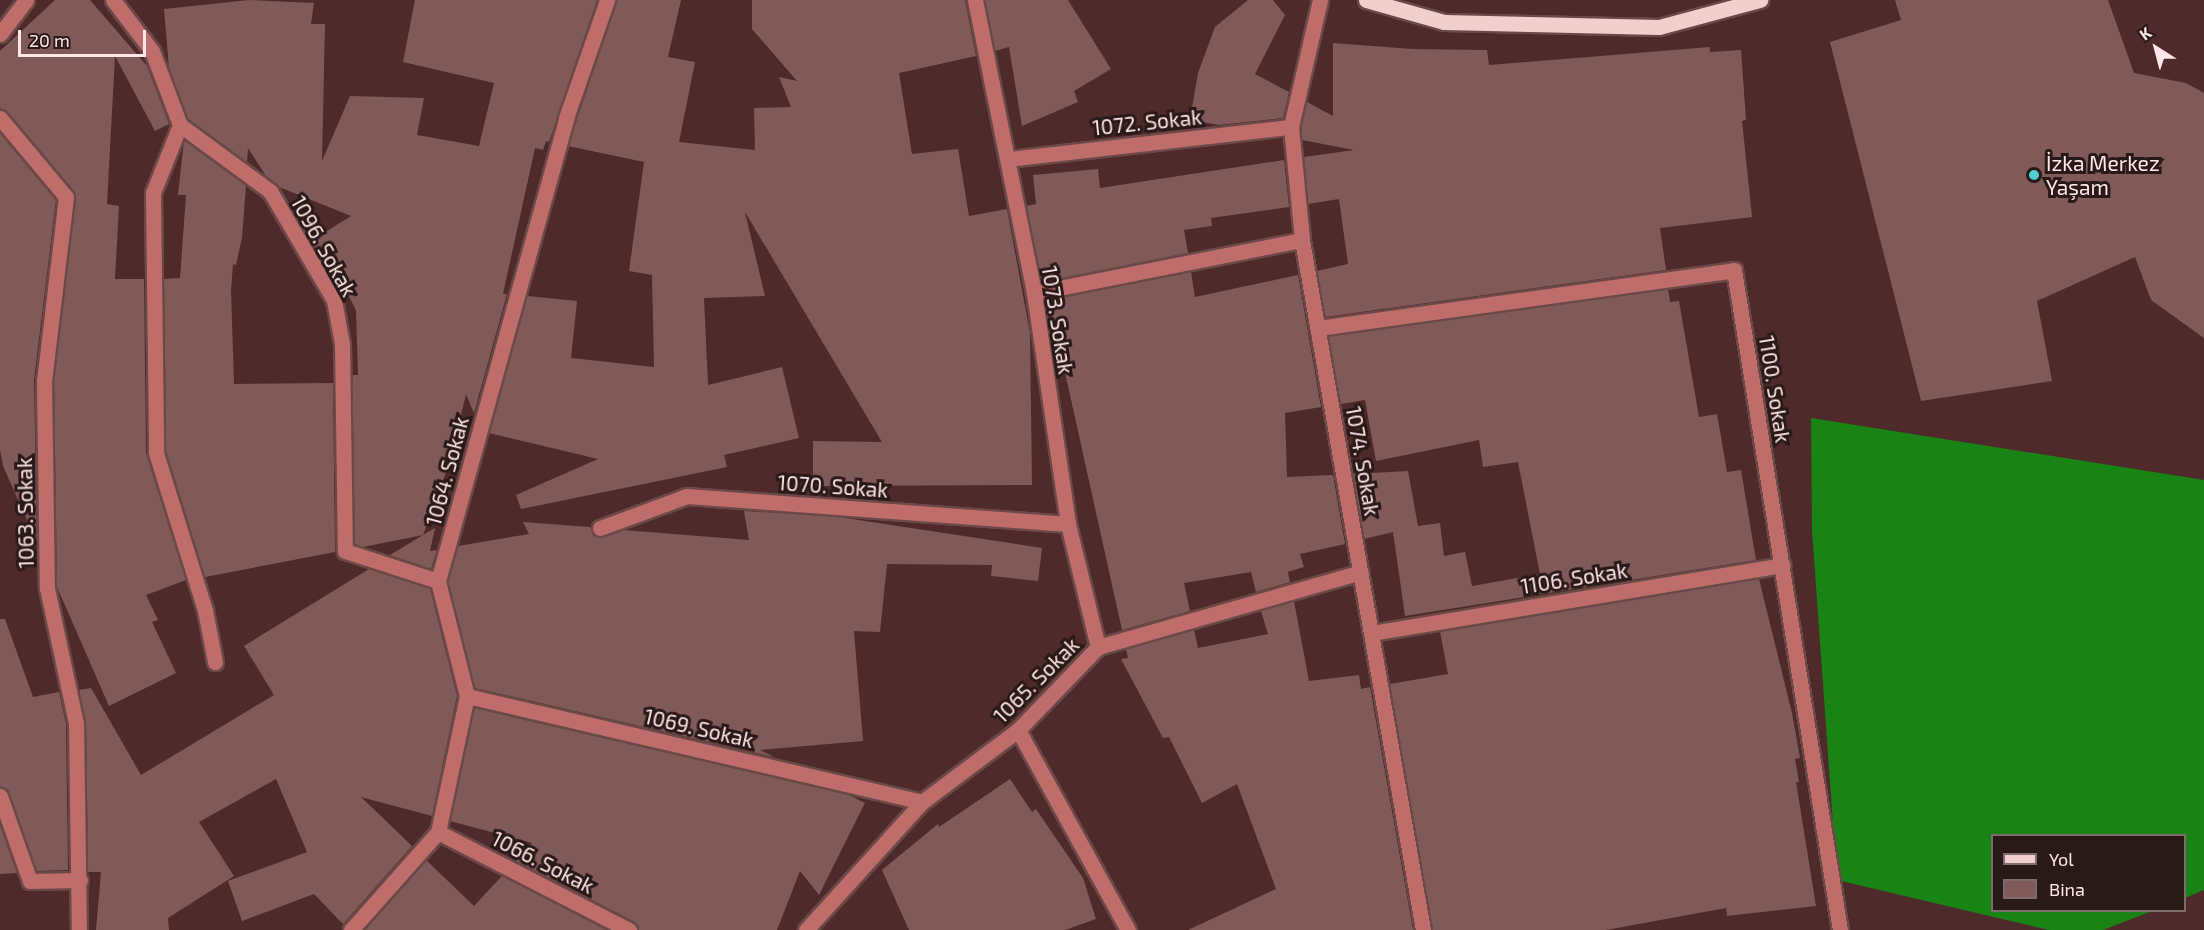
<!DOCTYPE html>
<html>
<head>
<meta charset="utf-8">
<style>
	body { margin:0 }
	#map { position:relative; width:2204px; height:930px; overflow:hidden; background:#4e2b2a; font-family:"Exo 2",sans-serif }
	div>[style] { position:absolute }
	.forest>* { inset:0; background:#1a8315 }
	.building>* { inset:0; background:#805a58 }
	.roads { filter:drop-shadow(2px 0 #6a4948) drop-shadow(-2px 0 #6a4948) drop-shadow(0 2px #6a4948) drop-shadow(0 -2px #6a4948) }
	.minor>* { height:15px; margin:-7.5px; padding:0 7.5px; transform-origin:7.5px; border-radius:7.5px; background:#be6d6b }
	.major>* { height:15px; margin:-7.5px; padding:0 7.5px; transform-origin:7.5px; border-radius:7.5px; background:#f1cfcd }
	.dots>* { width:16px; height:16px; translate:-50% -50%; box-sizing:border-box; border:3px solid #291918; border-radius:50% }
	span { translate:-50% -50%; white-space:nowrap; text-align:center; line-height:1.15; -webkit-text-stroke:6px #291918; paint-order:stroke }
	.street-label { font-size:21px; color:#fee7e6 }
	.poi-label { font-size:21px; color:#fee7e6 }
	.left { translate:0 -50%; text-align:left }
	.legend { position:absolute; left:1991px; top:834px; width:195px; height:78px; box-sizing:border-box; background:#291918; border:2px solid #7e6b6a; margin:0; padding:8px 10px; list-style:none; font-size:18px; color:#fee7e6 }
	.legend li { display:flex; align-items:center; gap:12px; height:30px }
	.legend b { width:30px; border:2px solid #7e6b6a }
	.north { position:absolute; left:2126px; top:18px; width:60px; height:60px; -webkit-text-stroke:4px #291918; paint-order:stroke; rotate:324deg; font-size:16px; font-weight:700; line-height:24px; text-align:center; color:#fee7e6 }
	.north::after { content:''; display:block; margin:auto; width:21px; height:27px; background:#fee7e6; clip-path:polygon(50% 0,100% 100%,50% 72%,0 100%) }
	.scale { position:absolute; left:18px; top:30px; width:128px; height:27px; box-sizing:border-box; border:3px solid #fee7e6; border-top:0; padding-left:8px; font-size:18px; line-height:21px; white-space:nowrap; color:#fee7e6; -webkit-text-stroke:4px #291918; paint-order:stroke }
</style>
</head>
<body>
<div id="map">
	<div class="forest">
		<i style="clip-path:polygon(1811px 418px,2204px 480px,2204px 890px,2185px 898px,2184px 836px,1992px 836px,1992px 910px,2152px 911px,2103px 930px,2049px 930px,1837px 880px,1812px 530px)"></i>
	</div>
	<div class="building">
		<i style="clip-path:polygon(55px 0,90px 0,147px 66px,169px 124px,155px 131px,115px 56px,107px 204px,119px 206px,115px 279px,144px 279px,146px 453px,186px 580px,146px 595px,158px 620px,152px 622px,176px 673px,109px 706px,57px 587px,54px 382px,75px 195px,7px 112px,0 108px,0 51px)"></i>
		<i style="clip-path:polygon(249px 0,314px 3px,311px 24px,325px 24px,322px 161px,350px 96px,424px 98px,417px 135px,479px 146px,494px 83px,403px 62px,415px 0,597px 0,549px 142px,546px 141px,543px 150px,535px 148px,503px 294px,507px 294px,474px 413px,466px 394px,450px 462px,423px 535px,435px 528px,430px 551px,437px 550px,431px 569px,390px 555px,423px 535px,363px 547px,355px 544px,352px 383px,353px 375px,358px 375px,356px 310px,333px 266px,327px 269px,311px 241px,351px 216px,279px 187px,266px 176px,248px 148px,247px 162px,188px 119px,169px 68px,164px 9px)"></i>
		<i style="clip-path:polygon(617px 0,681px 0,668px 57px,695px 62px,679px 142px,755px 150px,754px 108px,791px 107px,779px 77px,797px 81px,752px 29px,752px 0,965px 0,976px 56px,899px 73px,912px 154px,958px 149px,969px 216px,1007px 209px,1030px 333px,1032px 485px,813px 486px,813px 441px,882px 442px,745px 212px,765px 296px,704px 298px,708px 385px,782px 367px,799px 438px,724px 455px,727px 467px,521px 509px,516px 495px,598px 459px,489px 433px,527px 296px,577px 301px,571px 358px,654px 367px,652px 275px,629px 271px,644px 162px,568px 146px)"></i>
		<i style="clip-path:polygon(985px 0,1068px 0,1111px 69px,1074px 91px,1078px 102px,1022px 126px,1009px 47px,995px 51px)"></i>
		<i style="clip-path:polygon(1248px 0,1273px 0,1285px 15px,1255px 74px,1289px 92px,1283px 118px,1219px 125px,1190px 120px,1198px 73px,1215px 27px)"></i>
		<i style="clip-path:polygon(1895px 0,2108px 0,2134px 73px,2186px 83px,2204px 93px,2204px 338px,2151px 300px,2135px 257px,2037px 301px,2052px 381px,1921px 401px,1830px 42px,1901px 20px)"></i>
		<i style="clip-path:polygon(1333px 43px,1412px 49px,1487px 50px,1489px 65px,1710px 47px,1710px 52px,1741px 50px,1746px 120px,1742px 121px,1752px 217px,1660px 228px,1666px 270px,1325px 317px,1317px 271px,1348px 264px,1339px 199px,1308px 204px,1304px 157px,1354px 150px,1302px 140px,1301px 128px,1307px 102px,1333px 116px)"></i>
		<i style="clip-path:polygon(0 133px,56px 200px,34px 380px,37px 542px,3px 466px,0 449px)"></i>
		<i style="clip-path:polygon(184px 140px,246px 185px,242px 238px,236px 265px,233px 264px,231px 290px,234px 384px,333px 383px,335px 552px,205px 577px,166px 451px,164px 279px,180px 278px,186px 195px,178px 195px)"></i>
		<i style="clip-path:polygon(1284px 160px,1289px 207px,1211px 218px,1212px 226px,1184px 230px,1188px 253px,1042px 282px,1026px 206px,1036px 204px,1033px 175px,1098px 169px,1100px 188px)"></i>
		<i style="clip-path:polygon(1191px 272px,1195px 297px,1298px 275px,1321px 407px,1285px 413px,1287px 477px,1333px 475px,1345px 544px,1300px 554px,1304px 567px,1288px 572px,1290px 582px,1256px 592px,1251px 572px,1184px 583px,1190px 611px,1122px 630px,1049px 300px)"></i>
		<i style="clip-path:polygon(1668px 289px,1670px 302px,1679px 301px,1699px 417px,1717px 414px,1727px 472px,1741px 470px,1756px 560px,1405px 616px,1393px 532px,1364px 539px,1353px 474px,1408px 471px,1418px 526px,1440px 523px,1444px 556px,1465px 552px,1472px 586px,1540px 574px,1518px 462px,1483px 467px,1479px 440px,1376px 461px,1365px 400px,1341px 404px,1329px 336px)"></i>
		<i style="clip-path:polygon(744px 511px,832px 516px,1042px 548px,1038px 581px,991px 576px,992px 565px,887px 564px,880px 632px,854px 631px,863px 741px,760px 750px,774px 757px,475px 688px,448px 581px,458px 546px,529px 534px,523px 522px,590px 527px,599px 538px,623px 530px,749px 540px)"></i>
		<i style="clip-path:polygon(369px 569px,430px 589px,457px 696px,432px 816px,361px 797px,412px 846px,343px 924px,314px 894px,242px 921px,228px 881px,307px 852px,276px 779px,199px 822px,234px 876px,168px 918px,169px 930px,96px 930px,101px 872px,88px 872px,86px 723px,79px 690px,91px 688px,141px 775px,274px 695px,244px 646px)"></i>
		<i style="clip-path:polygon(1759px 579px,1792px 713px,1800px 758px,1795px 759px,1799px 782px,1796px 782px,1816px 906px,1727px 916px,1726px 908px,1606px 930px,1433px 930px,1390px 684px,1448px 674px,1440px 632px)"></i>
		<i style="clip-path:polygon(1294px 601px,1309px 681px,1359px 675px,1361px 689px,1370px 687px,1413px 930px,1188px 930px,1276px 889px,1237px 784px,1202px 803px,1169px 737px,1163px 738px,1121px 659px,1128px 658px,1126px 649px,1194px 630px,1198px 648px,1268px 634px,1261px 611px)"></i>
		<i style="clip-path:polygon(0 619px,5px 619px,33px 697px,59px 692px,66px 724px,68px 870px,37px 871px,9px 793px,0 786px)"></i>
		<i style="clip-path:polygon(474px 708px,849px 795px,865px 803px,819px 895px,800px 871px,777px 930px,639px 930px,633px 921px,516px 861px,532px 843px,450px 821px)"></i>
		<i style="clip-path:polygon(1010px 779px,1032px 812px,1036px 809px,1083px 878px,1096px 919px,1065px 930px,909px 930px,882px 870px,938px 824px,939px 827px)"></i>
		<i style="clip-path:polygon(0 825px,17px 873px,0 874px)"></i>
		<i style="clip-path:polygon(426px 860px,474px 906px,502px 876px,608px 930px,364px 930px)"></i>
	</div>
	<div class="roads">
		<div class="minor">
			<i style="left:113px;top:0;width:64px;rotate:52.6deg"></i>
			<i style="left:152px;top:51px;width:79px;rotate:69.3deg"></i>
			<i style="left:180px;top:125px;width:112px;rotate:36.3deg"></i>
			<i style="left:270px;top:191px;width:126px;rotate:59.6deg"></i>
			<i style="left:334px;top:300px;width:45px;rotate:79.7deg"></i>
			<i style="left:342px;top:344px;width:207px;rotate:89.2deg"></i>
			<i style="left:345px;top:551px;width:98px;rotate:17.9deg"></i>
			<i style="left:975px;top:0;width:299px;rotate:78.6deg"></i>
			<i style="left:1034px;top:293px;width:233px;rotate:81.6deg"></i>
			<i style="left:1068px;top:524px;width:127px;rotate:76.3deg"></i>
			<i style="left:1320px;top:0;width:130px;rotate:102.9deg"></i>
			<i style="left:1291px;top:127px;width:114px;rotate:84.4deg"></i>
			<i style="left:1302px;top:240px;width:701px;rotate:80.05deg"></i>
			<i style="left:0;top:34px;width:43px;rotate:-52.6deg"></i>
			<i style="left:0;top:118px;width:103px;rotate:50.1deg"></i>
			<i style="left:66px;top:197px;width:185px;rotate:96.8deg"></i>
			<i style="left:44px;top:381px;width:207px;rotate:89.2deg"></i>
			<i style="left:47px;top:588px;width:138px;rotate:77.9deg"></i>
			<i style="left:76px;top:723px;width:207px;rotate:89.2deg"></i>
			<i style="left:180px;top:125px;width:73px;rotate:111.7deg"></i>
			<i style="left:153px;top:193px;width:260px;rotate:89.3deg"></i>
			<i style="left:156px;top:453px;width:164px;rotate:72.7deg"></i>
			<i style="left:205px;top:610px;width:53px;rotate:79.1deg"></i>
			<i style="left:1008px;top:159px;width:285px;rotate:-6.5deg"></i>
			<i style="left:1034px;top:293px;width:273px;rotate:-11.2deg"></i>
			<i style="left:1318px;top:328px;width:420px;rotate:-7.9deg"></i>
			<i style="left:1734px;top:270px;width:668px;rotate:80.88deg"></i>
			<i style="left:600px;top:528px;width:93px;rotate:-20.2deg"></i>
			<i style="left:687px;top:496px;width:382px;rotate:4.2deg"></i>
			<i style="left:1372px;top:633px;width:416px;rotate:-9.4deg"></i>
			<i style="left:467px;top:696px;width:467px;rotate:13.1deg"></i>
			<i style="left:1018px;top:730px;width:228px;rotate:61.2deg"></i>
			<i style="left:0;top:796px;width:90px;rotate:70.6deg"></i>
			<i style="left:30px;top:881px;width:50px;rotate:-1.1deg"></i>
			<i style="left:438px;top:832px;width:215px;rotate:27.2deg"></i>
			<i style="left:351px;top:930px;width:131px;rotate:-48.4deg"></i>
			<i style="left:438px;top:832px;width:139px;rotate:-78deg"></i>
			<i style="left:467px;top:696px;width:119px;rotate:-104.2deg"></i>
			<i style="left:438px;top:581px;width:480px;rotate:-74.5deg"></i>
			<i style="left:566px;top:118px;width:125px;rotate:-70.8deg"></i>
			<i style="left:806px;top:930px;width:173px;rotate:-47.8deg"></i>
			<i style="left:922px;top:802px;width:120px;rotate:-36.9deg"></i>
			<i style="left:1018px;top:730px;width:115px;rotate:-46.1deg"></i>
			<i style="left:1098px;top:647px;width:273px;rotate:-15.9deg"></i>
		</div>
		<div class="major">
			<i style="left:1366px;top:0;width:81px;rotate:15.8deg"></i>
			<i style="left:1444px;top:22px;width:215px;rotate:1.3deg"></i>
			<i style="left:1659px;top:27px;width:105px;rotate:-15deg"></i>
		</div>
	</div>
	<div class="dots">
		<i style="left:2034px;top:175px;background:#52ccd5"></i>
	</div>
	<div class="street-label">
		<span style="left:1147px;top:122px;rotate:-6deg">1072. Sokak</span>
		<span style="left:324px;top:246px;rotate:61deg">1096. Sokak</span>
		<span style="left:1058px;top:320px;rotate:81deg">1073. Sokak</span>
		<span style="left:1775px;top:389px;rotate:81deg">1100. Sokak</span>
		<span style="left:1363px;top:461px;rotate:80deg">1074. Sokak</span>
		<span style="left:447px;top:471px;rotate:-75deg">1064. Sokak</span>
		<span style="left:833px;top:486px;rotate:4deg">1070. Sokak</span>
		<span style="left:25px;top:513px;rotate:-91deg">1063. Sokak</span>
		<span style="left:1574px;top:578px;rotate:-9deg">1106. Sokak</span>
		<span style="left:1036px;top:680px;rotate:-45deg">1065. Sokak</span>
		<span style="left:699px;top:728px;rotate:13deg">1069. Sokak</span>
		<span style="left:543px;top:862px;rotate:27deg">1066. Sokak</span>
	</div>
	<div class="poi-label">
		<span class="left" style="left:2046px;top:175px">İzka Merkez<br>Yaşam</span>
	</div>
	<ul class="legend">
	<li><b style="height:8px;background:#f1cfcd"></b>Yol</li>
	<li><b style="height:16px;background:#805a58"></b>Bina</li>
	</ul>
	<div class="north">K</div>
	<div class="scale">20 m</div>
</div>
</body>
</html>
